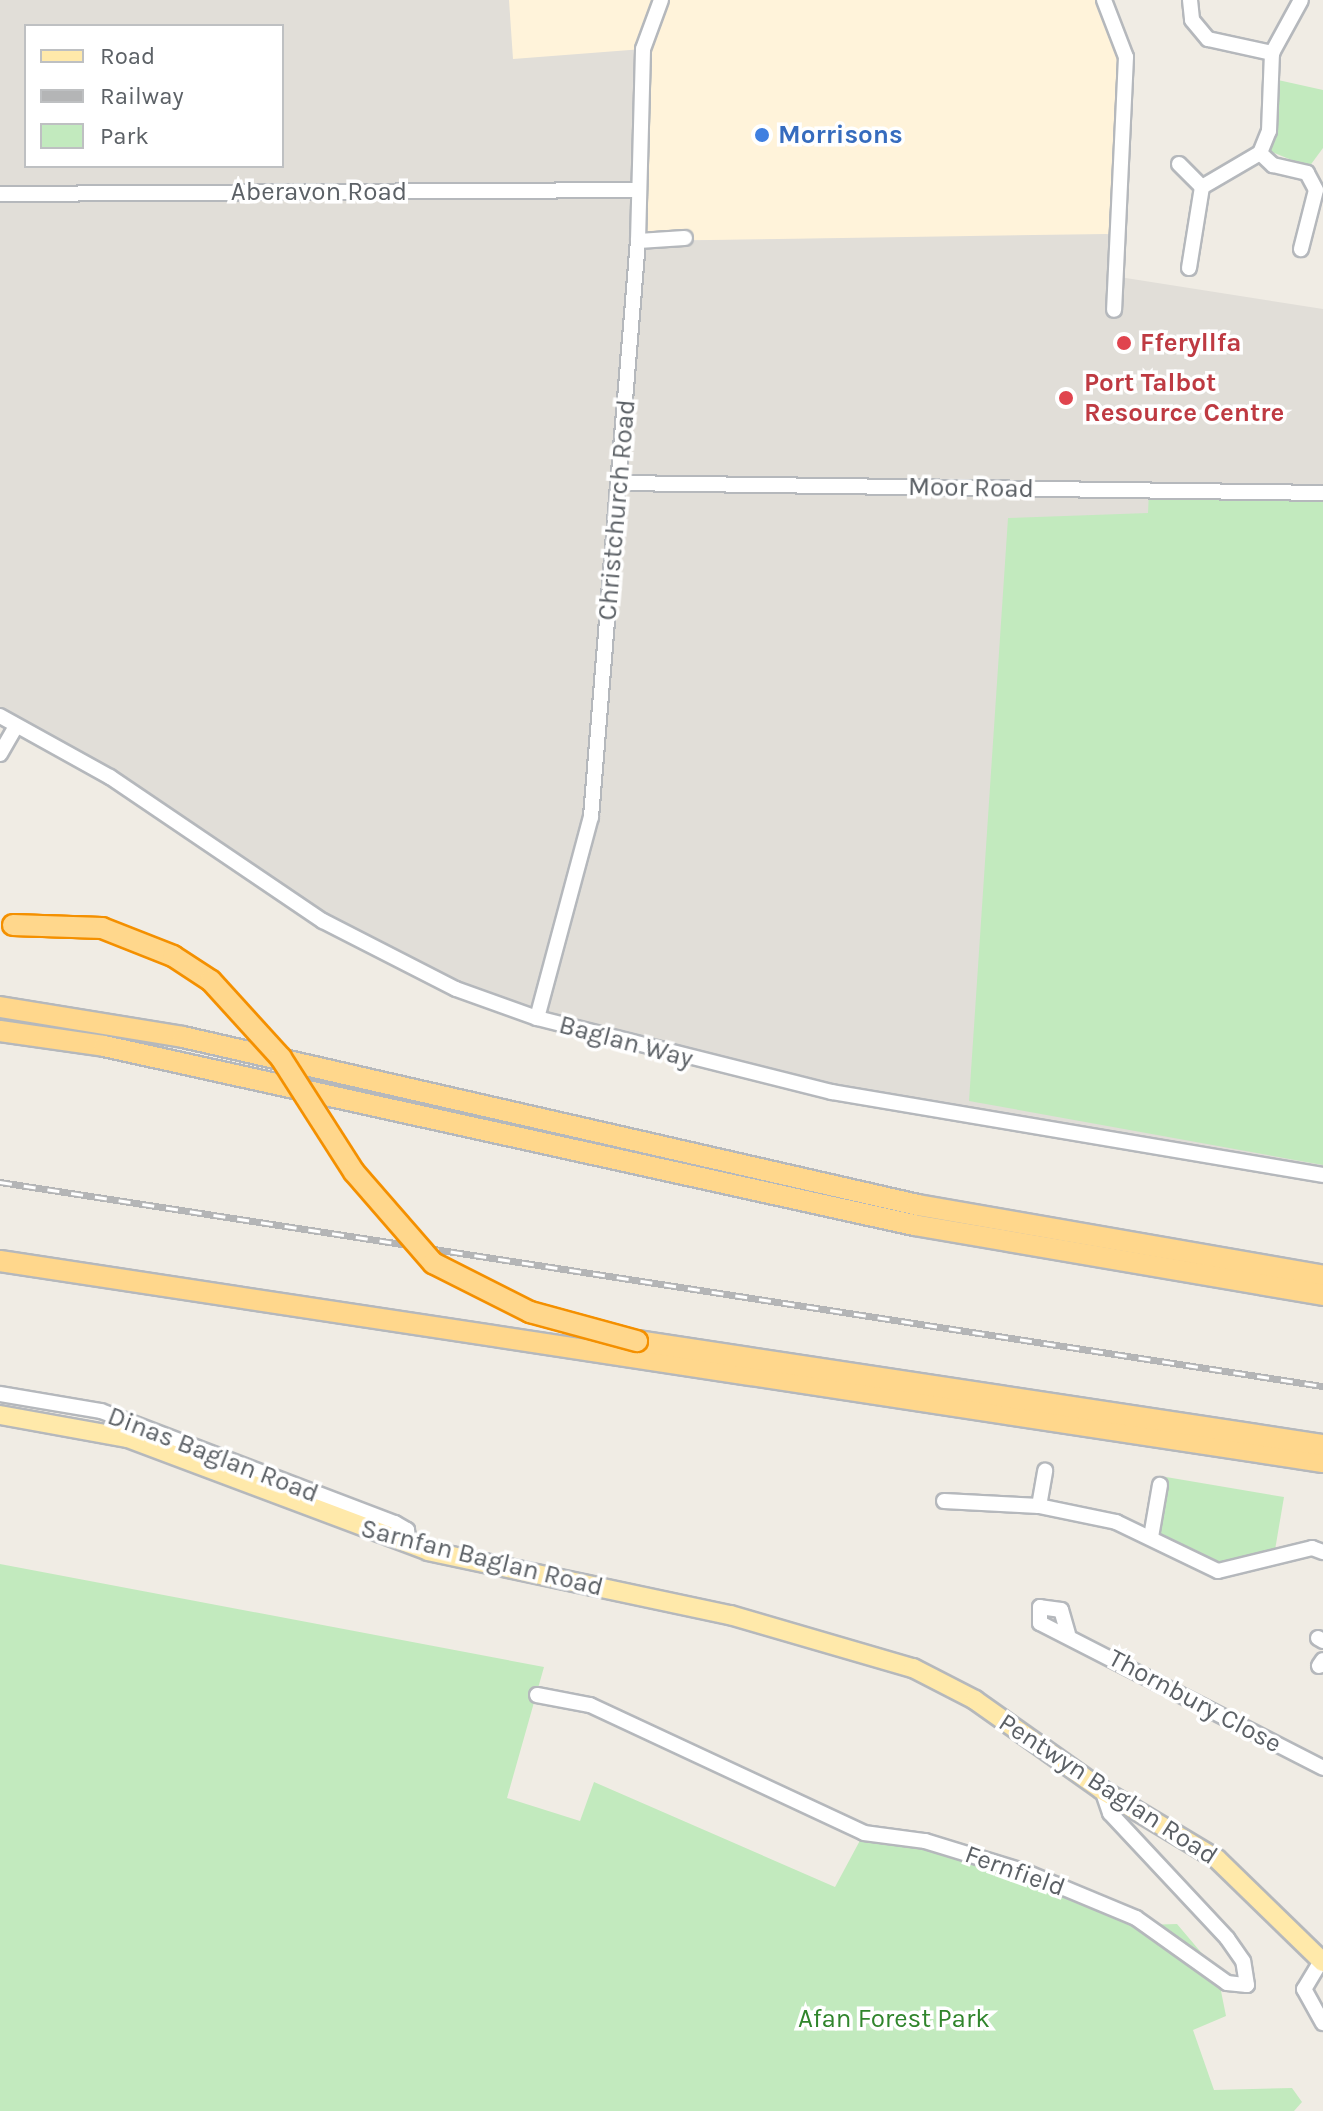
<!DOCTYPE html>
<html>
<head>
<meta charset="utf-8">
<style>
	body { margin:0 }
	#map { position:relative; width:1323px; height:2111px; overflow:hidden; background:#f0ece4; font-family:Karla,sans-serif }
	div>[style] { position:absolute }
	.commercial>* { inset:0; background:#fff3da }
	.industrial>* { inset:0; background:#e1ded8 }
	.green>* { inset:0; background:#c2eabe }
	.roads { filter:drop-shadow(2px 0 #b5b8bc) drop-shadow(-2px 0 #b5b8bc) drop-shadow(0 2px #b5b8bc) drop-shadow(0 -2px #b5b8bc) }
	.minor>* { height:14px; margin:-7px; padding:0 7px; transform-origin:7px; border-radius:7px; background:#fff }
	.major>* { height:18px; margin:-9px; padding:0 9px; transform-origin:9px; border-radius:9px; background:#ffe9aa }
	.highway>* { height:20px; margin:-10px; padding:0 10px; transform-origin:10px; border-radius:10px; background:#ffd78c }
	.rail>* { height:7px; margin-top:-3.5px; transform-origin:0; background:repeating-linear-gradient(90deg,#fff 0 12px,#b4b5b6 0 24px); box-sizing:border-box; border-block:2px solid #b4b5b6 }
	.bridges { filter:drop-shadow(2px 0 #f49000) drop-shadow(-2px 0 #f49000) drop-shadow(0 2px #f49000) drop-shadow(0 -2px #f49000) }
	.highway-bridge>* { height:20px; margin:-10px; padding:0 10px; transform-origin:10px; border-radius:10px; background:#ffd78c }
	.dots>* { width:22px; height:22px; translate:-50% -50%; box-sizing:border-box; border:4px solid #fff; border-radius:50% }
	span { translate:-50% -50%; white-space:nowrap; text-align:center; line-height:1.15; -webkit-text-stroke:7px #fff; paint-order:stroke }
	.shop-label { font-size:26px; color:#366cbe; font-weight:700 }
	.left { translate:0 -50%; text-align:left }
	.street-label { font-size:26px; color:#5c6166 }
	.health-label { font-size:26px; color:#be3a42; font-weight:700 }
	.park-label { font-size:26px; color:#30852c }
	.legend { position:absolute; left:24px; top:24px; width:260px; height:144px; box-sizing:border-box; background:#fff; border:2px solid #bec0c2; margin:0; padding:10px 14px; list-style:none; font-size:24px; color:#5c6166 }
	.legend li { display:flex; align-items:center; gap:16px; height:40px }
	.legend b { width:40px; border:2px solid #bec0c2 }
</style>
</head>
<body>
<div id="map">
	<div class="commercial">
		<i style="clip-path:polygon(507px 0,1104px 0,1126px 57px,1115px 235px,638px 241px,510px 112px)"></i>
	</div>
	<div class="industrial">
		<i style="clip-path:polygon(evenodd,0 0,509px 0,513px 59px,643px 49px,639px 241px,1106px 234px,1115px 235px,1113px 276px,1323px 309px,1323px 1175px,832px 1092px,456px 989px,323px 921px,180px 822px,0 717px,0 0,26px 26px,282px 26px,282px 166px,26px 166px,26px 26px)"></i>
	</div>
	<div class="green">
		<i style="clip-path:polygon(1278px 80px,1323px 90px,1323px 148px,1309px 167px,1267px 150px)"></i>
		<i style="clip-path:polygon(1149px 491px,1323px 493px,1323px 1165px,969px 1101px,1008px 518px,1148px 513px)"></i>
		<i style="clip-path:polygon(1166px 1477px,1284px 1497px,1275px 1550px,1225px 1565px,1156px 1532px)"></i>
		<i style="clip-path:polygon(0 1564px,544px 1667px,507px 1798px,580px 1821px,594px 1782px,835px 1887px,864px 1833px,1023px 1871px,1144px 1925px,1177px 1924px,1227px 1983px,1221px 1991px,1226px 2016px,1193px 2030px,1214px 2090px,1292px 2088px,1302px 2102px,1294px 2111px,0 2111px)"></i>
	</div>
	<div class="roads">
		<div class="minor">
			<i style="left:1104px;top:0;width:61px;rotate:68.9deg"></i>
			<i style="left:1126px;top:57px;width:253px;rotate:92.7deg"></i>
			<i style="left:1190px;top:0;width:20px;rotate:84deg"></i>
			<i style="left:1192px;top:20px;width:25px;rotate:50deg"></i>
			<i style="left:1208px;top:39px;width:66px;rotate:12.3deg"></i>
			<i style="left:1260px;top:153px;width:18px;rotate:43deg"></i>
			<i style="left:1273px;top:165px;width:35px;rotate:13deg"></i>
			<i style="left:1307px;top:173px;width:19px;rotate:62deg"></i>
			<i style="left:1316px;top:190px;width:61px;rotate:104.3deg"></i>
			<i style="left:1179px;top:164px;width:33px;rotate:45deg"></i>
			<i style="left:0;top:194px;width:639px;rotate:-0.36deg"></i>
			<i style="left:638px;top:241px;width:47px;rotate:-3.7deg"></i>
			<i style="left:1189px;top:268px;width:82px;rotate:-80.9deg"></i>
			<i style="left:1202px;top:187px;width:67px;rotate:-30.4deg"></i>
			<i style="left:1260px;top:153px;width:24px;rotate:-68deg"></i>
			<i style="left:1269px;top:131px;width:78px;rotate:-87.8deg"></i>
			<i style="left:1272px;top:53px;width:60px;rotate:-61.3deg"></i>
			<i style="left:619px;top:483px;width:704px;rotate:0.81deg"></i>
			<i style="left:0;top:716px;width:126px;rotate:29deg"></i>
			<i style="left:110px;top:777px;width:257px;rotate:34.1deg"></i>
			<i style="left:323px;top:921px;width:149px;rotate:27.1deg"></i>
			<i style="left:456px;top:989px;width:86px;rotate:19.7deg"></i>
			<i style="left:537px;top:1018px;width:304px;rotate:14.1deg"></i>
			<i style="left:832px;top:1092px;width:498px;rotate:9.6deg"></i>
			<i style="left:0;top:754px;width:32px;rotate:-60deg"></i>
			<i style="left:537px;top:1018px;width:208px;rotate:-75deg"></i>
			<i style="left:591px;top:817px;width:578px;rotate:-85.34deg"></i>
			<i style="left:638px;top:241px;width:192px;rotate:-88.5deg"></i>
			<i style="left:643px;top:49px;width:52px;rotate:-69.8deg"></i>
			<i style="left:0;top:1394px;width:102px;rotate:9.6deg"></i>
			<i style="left:101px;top:1411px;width:315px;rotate:20.9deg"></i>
			<i style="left:395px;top:1523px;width:14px;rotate:30deg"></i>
			<i style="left:407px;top:1530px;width:15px;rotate:82deg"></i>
			<i style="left:944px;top:1501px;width:95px;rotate:3deg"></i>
			<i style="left:1039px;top:1506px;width:79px;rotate:11.7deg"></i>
			<i style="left:1116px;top:1522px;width:113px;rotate:25.7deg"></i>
			<i style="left:1218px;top:1571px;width:97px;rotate:-13.7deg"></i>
			<i style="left:1312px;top:1548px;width:12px;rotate:20deg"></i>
			<i style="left:1039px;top:1506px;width:36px;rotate:-80deg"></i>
			<i style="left:1151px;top:1537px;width:53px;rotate:-80.2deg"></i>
			<i style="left:1068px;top:1634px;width:25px;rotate:-106deg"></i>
			<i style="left:1061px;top:1610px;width:21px;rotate:-172deg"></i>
			<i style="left:1040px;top:1607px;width:16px;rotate:90deg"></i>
			<i style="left:1040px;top:1623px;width:318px;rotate:27.1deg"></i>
			<i style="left:1318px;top:1638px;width:6px;rotate:31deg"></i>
			<i style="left:1319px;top:1666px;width:7px;rotate:-56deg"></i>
			<i style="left:537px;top:1695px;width:54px;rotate:10.7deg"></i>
			<i style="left:590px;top:1705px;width:302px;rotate:25deg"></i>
			<i style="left:864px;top:1833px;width:62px;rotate:7.5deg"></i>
			<i style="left:925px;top:1841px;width:102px;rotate:17deg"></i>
			<i style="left:1023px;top:1871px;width:122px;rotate:22.6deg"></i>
			<i style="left:1136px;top:1918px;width:112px;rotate:35.5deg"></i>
			<i style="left:1227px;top:1983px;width:20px;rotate:6deg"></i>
			<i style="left:1247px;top:1985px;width:24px;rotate:-99deg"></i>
			<i style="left:1243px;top:1961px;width:28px;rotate:-125deg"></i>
			<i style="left:1227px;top:1938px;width:171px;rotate:-133.1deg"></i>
			<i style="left:1110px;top:1813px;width:24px;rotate:-109deg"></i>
			<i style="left:1321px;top:1961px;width:33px;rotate:121deg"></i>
			<i style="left:1304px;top:1989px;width:39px;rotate:61deg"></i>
		</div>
		<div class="major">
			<i style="left:0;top:1415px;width:130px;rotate:10.2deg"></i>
			<i style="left:128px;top:1438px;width:321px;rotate:20.6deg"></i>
			<i style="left:428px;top:1551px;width:309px;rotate:12deg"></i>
			<i style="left:730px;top:1615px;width:191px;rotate:16.2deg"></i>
			<i style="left:913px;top:1668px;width:70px;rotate:27.3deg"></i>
			<i style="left:975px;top:1700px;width:156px;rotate:35.3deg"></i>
			<i style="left:1102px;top:1790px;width:134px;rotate:31deg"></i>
			<i style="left:1217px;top:1859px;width:148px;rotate:44.2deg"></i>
		</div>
		<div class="highway">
			<i style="left:0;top:1007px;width:185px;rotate:9.3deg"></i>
			<i style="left:183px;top:1037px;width:754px;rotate:12.88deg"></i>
			<i style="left:918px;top:1205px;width:411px;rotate:9.9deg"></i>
			<i style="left:0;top:1031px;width:105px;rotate:8.2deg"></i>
			<i style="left:104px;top:1046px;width:830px;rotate:12.46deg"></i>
			<i style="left:914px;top:1225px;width:415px;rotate:9.7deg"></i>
			<i style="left:0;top:1261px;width:1338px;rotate:8.64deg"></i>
			<i style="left:637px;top:1341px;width:694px;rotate:8.62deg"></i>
		</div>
	</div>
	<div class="rail">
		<i style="left:0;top:1182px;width:1339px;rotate:8.77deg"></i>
	</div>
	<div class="bridges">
		<div class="highway-bridge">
			<i style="left:13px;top:925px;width:89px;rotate:1.9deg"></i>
			<i style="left:102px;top:928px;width:76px;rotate:21.5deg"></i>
			<i style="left:173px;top:956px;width:45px;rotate:33.3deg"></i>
			<i style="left:211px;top:981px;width:104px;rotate:47.7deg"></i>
			<i style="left:281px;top:1058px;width:135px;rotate:57.4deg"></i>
			<i style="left:354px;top:1172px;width:121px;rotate:49deg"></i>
			<i style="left:433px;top:1263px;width:109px;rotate:26.8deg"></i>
			<i style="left:530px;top:1312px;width:111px;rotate:15.2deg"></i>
		</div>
	</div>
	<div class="dots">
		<i style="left:762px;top:135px;background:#3f7fe0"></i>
		<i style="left:1124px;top:343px;background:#e0444e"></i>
		<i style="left:1066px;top:398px;background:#e0444e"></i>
	</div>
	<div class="shop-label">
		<span class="left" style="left:778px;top:135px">Morrisons</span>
	</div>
	<div class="street-label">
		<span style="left:319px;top:192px">Aberavon Road</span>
		<span style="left:971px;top:488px;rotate:1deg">Moor Road</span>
		<span style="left:617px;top:510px;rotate:-85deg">Christchurch Road</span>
		<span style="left:626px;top:1042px;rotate:15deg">Baglan Way</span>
		<span style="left:213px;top:1455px;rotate:21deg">Dinas Baglan Road</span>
		<span style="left:482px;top:1558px;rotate:14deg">Sarnfan Baglan Road</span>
		<span style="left:1195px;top:1701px;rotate:28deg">Thornbury Close</span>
		<span style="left:1108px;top:1789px;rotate:33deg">Pentwyn Baglan Road</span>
		<span style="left:1015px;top:1871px;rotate:20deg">Fernfield</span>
	</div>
	<div class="health-label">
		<span class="left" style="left:1140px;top:343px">Fferyllfa</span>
		<span class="left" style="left:1084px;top:398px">Port Talbot<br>Resource Centre</span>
	</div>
	<div class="park-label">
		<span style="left:894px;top:2019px">Afan Forest Park</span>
	</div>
	<ul class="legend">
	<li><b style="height:10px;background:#ffe9aa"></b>Road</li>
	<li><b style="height:10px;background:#b4b5b6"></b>Railway</li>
	<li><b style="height:22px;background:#c2eabe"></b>Park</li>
	</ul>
</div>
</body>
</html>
